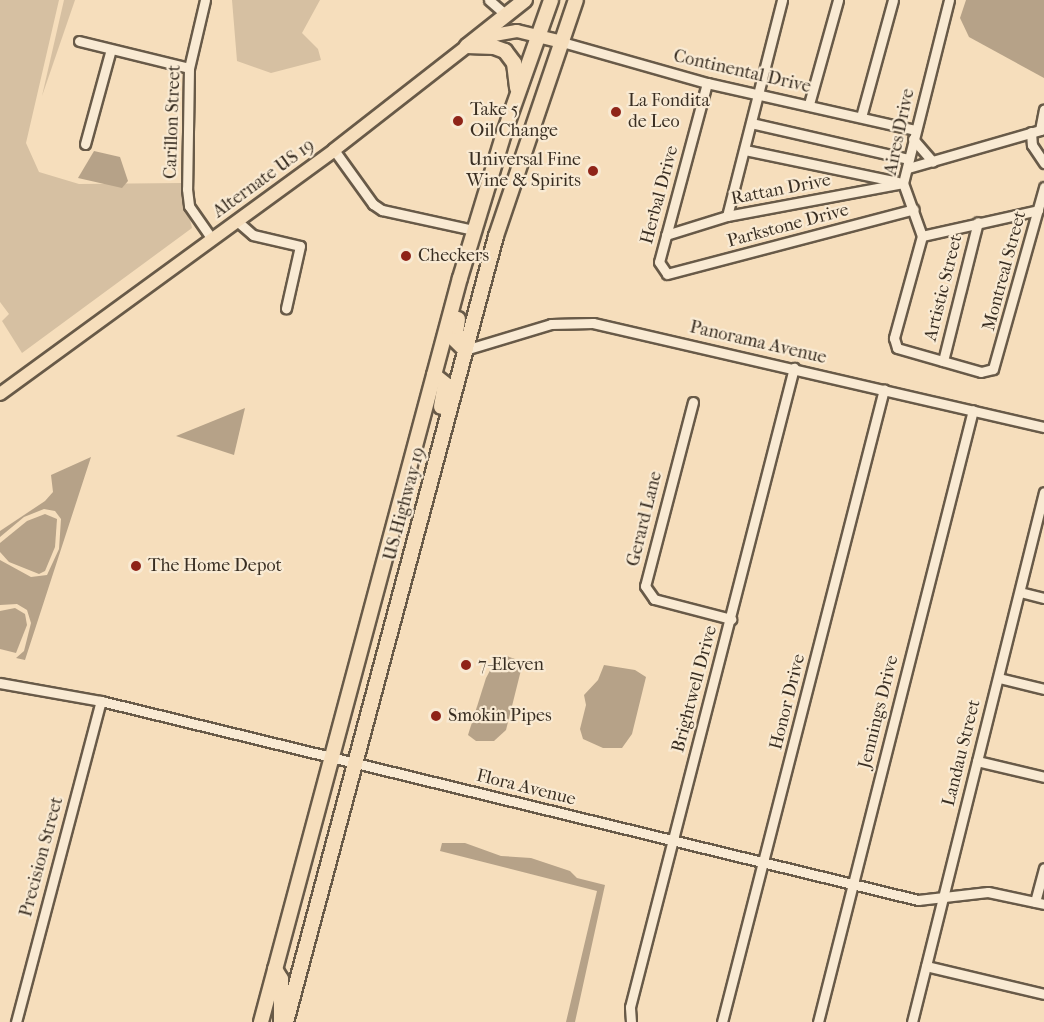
<!DOCTYPE html>
<html>
<head>
<meta charset="utf-8">
<style>
	body { margin:0 }
	#map { position:relative; width:1044px; height:1022px; overflow:hidden; background:#f6debc; font-family:"IM FELL French Canon",serif }
	div>[style] { position:absolute }
	.green>* { inset:0; background:#d6c0a2 }
	.water>* { inset:0; background:#b6a288 }
	.roads { filter:drop-shadow(2px 0 #685a48) drop-shadow(-2px 0 #685a48) drop-shadow(0 2px #685a48) drop-shadow(0 -2px #685a48) }
	.minor>* { height:9px; margin:-4.5px; padding:0 4.5px; transform-origin:4.5px; border-radius:4.5px; background:#f9ead3 }
	.major>* { height:12px; margin:-6px; padding:0 6px; transform-origin:6px; border-radius:6px; background:#f6debc }
	.highway>* { height:14px; margin:-7px; padding:0 7px; transform-origin:7px; border-radius:7px; background:#f6debc }
	.dots>* { width:16px; height:16px; translate:-50% -50%; box-sizing:border-box; border:3px solid #f9ead3; border-radius:50% }
	span { translate:-50% -50%; white-space:nowrap; text-align:center; line-height:1.15; -webkit-text-stroke:4.5px #f9ead3; paint-order:stroke }
	.street-label { font-size:18px; color:#392e22 }
	.poi-label { font-size:18px; color:#392e22 }
	.left { translate:0 -50%; text-align:left }
	.right { translate:-100% -50%; text-align:right }
</style>
</head>
<body>
<div id="map">
	<div class="green">
		<i style="clip-path:polygon(0 0,59px 0,26px 143px,39px 172px,79px 184px,182px 183px,192px 228px,22px 353px,2px 321px,9px 314px,0 302px)"></i>
		<i style="clip-path:polygon(64px 0,75px 0,42px 96px)"></i>
		<i style="clip-path:polygon(232px 0,320px 0,302px 33px,318px 49px,321px 60px,271px 73px,237px 61px)"></i>
	</div>
	<div class="water">
		<i style="clip-path:polygon(966px 0,1044px 0,1044px 78px,969px 37px,960px 18px)"></i>
		<i style="clip-path:polygon(94px 151px,120px 157px,128px 181px,122px 188px,78px 178px)"></i>
		<i style="clip-path:polygon(245px 408px,234px 455px,176px 436px)"></i>
		<i style="clip-path:polygon(91px 457px,25px 660px,16px 658px,24px 651px,31px 623px,27px 610px,17px 604px,0 605px,0 560px,31px 577px,47px 575px,59px 549px,61px 519px,55px 511px,44px 509px,24px 517px,0 537px,0 531px,45px 501px,53px 492px,51px 475px)"></i>
		<i style="clip-path:polygon(45px 514px,57px 519px,55px 547px,45px 571px,39px 574px,9px 562px,0 552px,0 543px,27px 521px)"></i>
		<i style="clip-path:polygon(15px 608px,25px 614px,27px 625px,16px 653px,0 649px,0 611px)"></i>
		<i style="clip-path:polygon(507px 656px,523px 662px,506px 730px,494px 741px,476px 741px,468px 735px,486px 678px,494px 663px)"></i>
		<i style="clip-path:polygon(604px 665px,635px 670px,646px 677px,632px 734px,622px 748px,603px 748px,583px 739px,580px 729px,586px 705px,584px 695px,598px 680px)"></i>
		<i style="clip-path:polygon(442px 843px,465px 843px,501px 856px,531px 858px,570px 871px,577px 878px,605px 885px,575px 1022px,566px 1022px,597px 891px,440px 851px)"></i>
	</div>
	<div class="roads">
		<div class="minor">
			<i style="left:205px;top:0;width:70px;rotate:103.2deg"></i>
			<i style="left:189px;top:68px;width:121px;rotate:90.9deg"></i>
			<i style="left:187px;top:189px;width:17px;rotate:83deg"></i>
			<i style="left:189px;top:206px;width:40px;rotate:55.1deg"></i>
			<i style="left:489px;top:0;width:23px;rotate:41deg"></i>
			<i style="left:949px;top:0;width:189px;rotate:104.1deg"></i>
			<i style="left:903px;top:183px;width:56px;rotate:70.3deg"></i>
			<i style="left:922px;top:236px;width:106px;rotate:105.4deg"></i>
			<i style="left:894px;top:338px;width:10px;rotate:73deg"></i>
			<i style="left:897px;top:348px;width:87px;rotate:15.9deg"></i>
			<i style="left:981px;top:372px;width:12px;rotate:-14deg"></i>
			<i style="left:993px;top:369px;width:189px;rotate:-74.3deg"></i>
			<i style="left:79px;top:41px;width:113px;rotate:13.8deg"></i>
			<i style="left:562px;top:42px;width:151px;rotate:15.8deg"></i>
			<i style="left:707px;top:83px;width:213px;rotate:12.7deg"></i>
			<i style="left:707px;top:83px;width:185px;rotate:105deg"></i>
			<i style="left:659px;top:262px;width:14px;rotate:56deg"></i>
			<i style="left:667px;top:274px;width:255px;rotate:-14.7deg"></i>
			<i style="left:809px;top:104px;width:108px;rotate:-74.4deg"></i>
			<i style="left:861px;top:117px;width:121px;rotate:-74.7deg"></i>
			<i style="left:751px;top:123px;width:161px;rotate:12.9deg"></i>
			<i style="left:1040px;top:130px;width:21px;rotate:-79deg"></i>
			<i style="left:1031px;top:132px;width:13px;rotate:86deg"></i>
			<i style="left:1032px;top:145px;width:22px;rotate:56deg"></i>
			<i style="left:913px;top:139px;width:30px;rotate:49deg"></i>
			<i style="left:85px;top:144px;width:98px;rotate:-74.7deg"></i>
			<i style="left:334px;top:150px;width:67px;rotate:54.2deg"></i>
			<i style="left:373px;top:204px;width:11px;rotate:34deg"></i>
			<i style="left:382px;top:210px;width:93px;rotate:12.4deg"></i>
			<i style="left:745px;top:150px;width:156px;rotate:11.8deg"></i>
			<i style="left:908px;top:168px;width:141px;rotate:-16deg"></i>
			<i style="left:727px;top:216px;width:223px;rotate:-75.7deg"></i>
			<i style="left:237px;top:221px;width:21px;rotate:41deg"></i>
			<i style="left:253px;top:235px;width:48px;rotate:13.2deg"></i>
			<i style="left:300px;top:246px;width:64px;rotate:102.7deg"></i>
			<i style="left:666px;top:235px;width:64px;rotate:-17.3deg"></i>
			<i style="left:727px;top:216px;width:179px;rotate:-10.6deg"></i>
			<i style="left:922px;top:236px;width:119px;rotate:-12.6deg"></i>
			<i style="left:465px;top:350px;width:90px;rotate:-16.8deg"></i>
			<i style="left:551px;top:324px;width:42px;rotate:-1.4deg"></i>
			<i style="left:593px;top:323px;width:463px;rotate:13deg"></i>
			<i style="left:943px;top:361px;width:143px;rotate:-75.9deg"></i>
			<i style="left:693px;top:402px;width:190px;rotate:104.6deg"></i>
			<i style="left:645px;top:586px;width:16px;rotate:55deg"></i>
			<i style="left:654px;top:599px;width:80px;rotate:14.6deg"></i>
			<i style="left:1020px;top:592px;width:25px;rotate:14deg"></i>
			<i style="left:999px;top:678px;width:46px;rotate:13.7deg"></i>
			<i style="left:0;top:683px;width:103px;rotate:10.1deg"></i>
			<i style="left:101px;top:701px;width:841px;rotate:13.69deg"></i>
			<i style="left:918px;top:900px;width:70px;rotate:-6.5deg"></i>
			<i style="left:988px;top:892px;width:57px;rotate:12.1deg"></i>
			<i style="left:977px;top:761px;width:69px;rotate:13.4deg"></i>
			<i style="left:1035px;top:902px;width:35px;rotate:-75deg"></i>
			<i style="left:926px;top:966px;width:121px;rotate:13.3deg"></i>
			<i style="left:16px;top:1022px;width:332px;rotate:-75.2deg"></i>
			<i style="left:631px;top:1022px;width:15px;rotate:-94deg"></i>
			<i style="left:630px;top:1007px;width:660px;rotate:-75.61deg"></i>
			<i style="left:722px;top:1022px;width:653px;rotate:-75.64deg"></i>
			<i style="left:818px;top:1022px;width:631px;rotate:-75.79deg"></i>
			<i style="left:912px;top:1022px;width:546px;rotate:-76.01deg"></i>
		</div>
		<div class="major">
			<i style="left:0;top:394px;width:414px;rotate:-36.1deg"></i>
			<i style="left:334px;top:150px;width:169px;rotate:-38deg"></i>
			<i style="left:467px;top:46px;width:29px;rotate:-22deg"></i>
			<i style="left:494px;top:35px;width:23px;rotate:-10deg"></i>
			<i style="left:517px;top:31px;width:46px;rotate:13.7deg"></i>
		</div>
		<div class="highway">
			<i style="left:467px;top:46px;width:27px;rotate:2deg"></i>
			<i style="left:494px;top:47px;width:12px;rotate:20deg"></i>
			<i style="left:505px;top:51px;width:15px;rotate:53deg"></i>
			<i style="left:514px;top:63px;width:25px;rotate:83deg"></i>
			<i style="left:467px;top:46px;width:74px;rotate:-38.4deg"></i>
			<i style="left:458px;top:319px;width:21px;rotate:98deg"></i>
			<i style="left:455px;top:340px;width:14px;rotate:45deg"></i>
			<i style="left:434px;top:375px;width:14px;rotate:39deg"></i>
			<i style="left:445px;top:384px;width:23px;rotate:100deg"></i>
			<i style="left:275px;top:969px;width:12px;rotate:59deg"></i>
			<i style="left:281px;top:979px;width:43px;rotate:90deg"></i>
			<i style="left:261px;top:1022px;width:770px;rotate:-75.03deg"></i>
			<i style="left:460px;top:278px;width:152px;rotate:-73.1deg"></i>
			<i style="left:504px;top:133px;width:141px;rotate:-70.5deg"></i>
			<i style="left:286px;top:1022px;width:814px;rotate:-75.04deg"></i>
			<i style="left:496px;top:236px;width:249px;rotate:-71.3deg"></i>
		</div>
	</div>
	<div class="dots">
		<i style="left:616px;top:112px;background:#8f2418"></i>
		<i style="left:458px;top:121px;background:#8f2418"></i>
		<i style="left:593px;top:171px;background:#8f2418"></i>
		<i style="left:406px;top:256px;background:#8f2418"></i>
		<i style="left:136px;top:566px;background:#8f2418"></i>
		<i style="left:466px;top:665px;background:#8f2418"></i>
		<i style="left:436px;top:716px;background:#8f2418"></i>
	</div>
	<div class="street-label">
		<span style="left:742px;top:72px;rotate:13deg">Continental Drive</span>
		<span style="left:173px;top:122px;rotate:-88deg">Carillon Street</span>
		<span style="left:900px;top:132px;rotate:-78deg">Aires Drive</span>
		<span style="left:264px;top:179px;rotate:-36deg">Alternate US 19</span>
		<span style="left:781px;top:190px;rotate:-11deg">Rattan Drive</span>
		<span style="left:660px;top:195px;rotate:-75deg">Herbal Drive</span>
		<span style="left:788px;top:226px;rotate:-15deg">Parkstone Drive</span>
		<span style="left:1005px;top:271px;rotate:-75deg">Montreal Street</span>
		<span style="left:944px;top:288px;rotate:-76deg">Artistic Street</span>
		<span style="left:758px;top:343px;rotate:13deg">Panorama Avenue</span>
		<span style="left:405px;top:504px;rotate:-75deg">US Highway 19</span>
		<span style="left:645px;top:519px;rotate:-76deg">Gerard Lane</span>
		<span style="left:695px;top:689px;rotate:-75deg">Brightwell Drive</span>
		<span style="left:788px;top:702px;rotate:-76deg">Honor Drive</span>
		<span style="left:879px;top:712px;rotate:-76deg">Jennings Drive</span>
		<span style="left:962px;top:753px;rotate:-76deg">Landau Street</span>
		<span style="left:526px;top:788px;rotate:14deg">Flora Avenue</span>
		<span style="left:42px;top:857px;rotate:-75deg">Precision Street</span>
	</div>
	<div class="poi-label">
		<span class="left" style="left:628px;top:112px">La Fondita<br>de Leo</span>
		<span class="left" style="left:470px;top:121px">Take 5<br>Oil Change</span>
		<span class="right" style="left:581px;top:171px">Universal Fine<br>Wine &amp; Spirits</span>
		<span class="left" style="left:418px;top:256px">Checkers</span>
		<span class="left" style="left:148px;top:566px">The Home Depot</span>
		<span class="left" style="left:478px;top:665px">7-Eleven</span>
		<span class="left" style="left:448px;top:716px">Smokin Pipes</span>
	</div>
</div>
</body>
</html>
